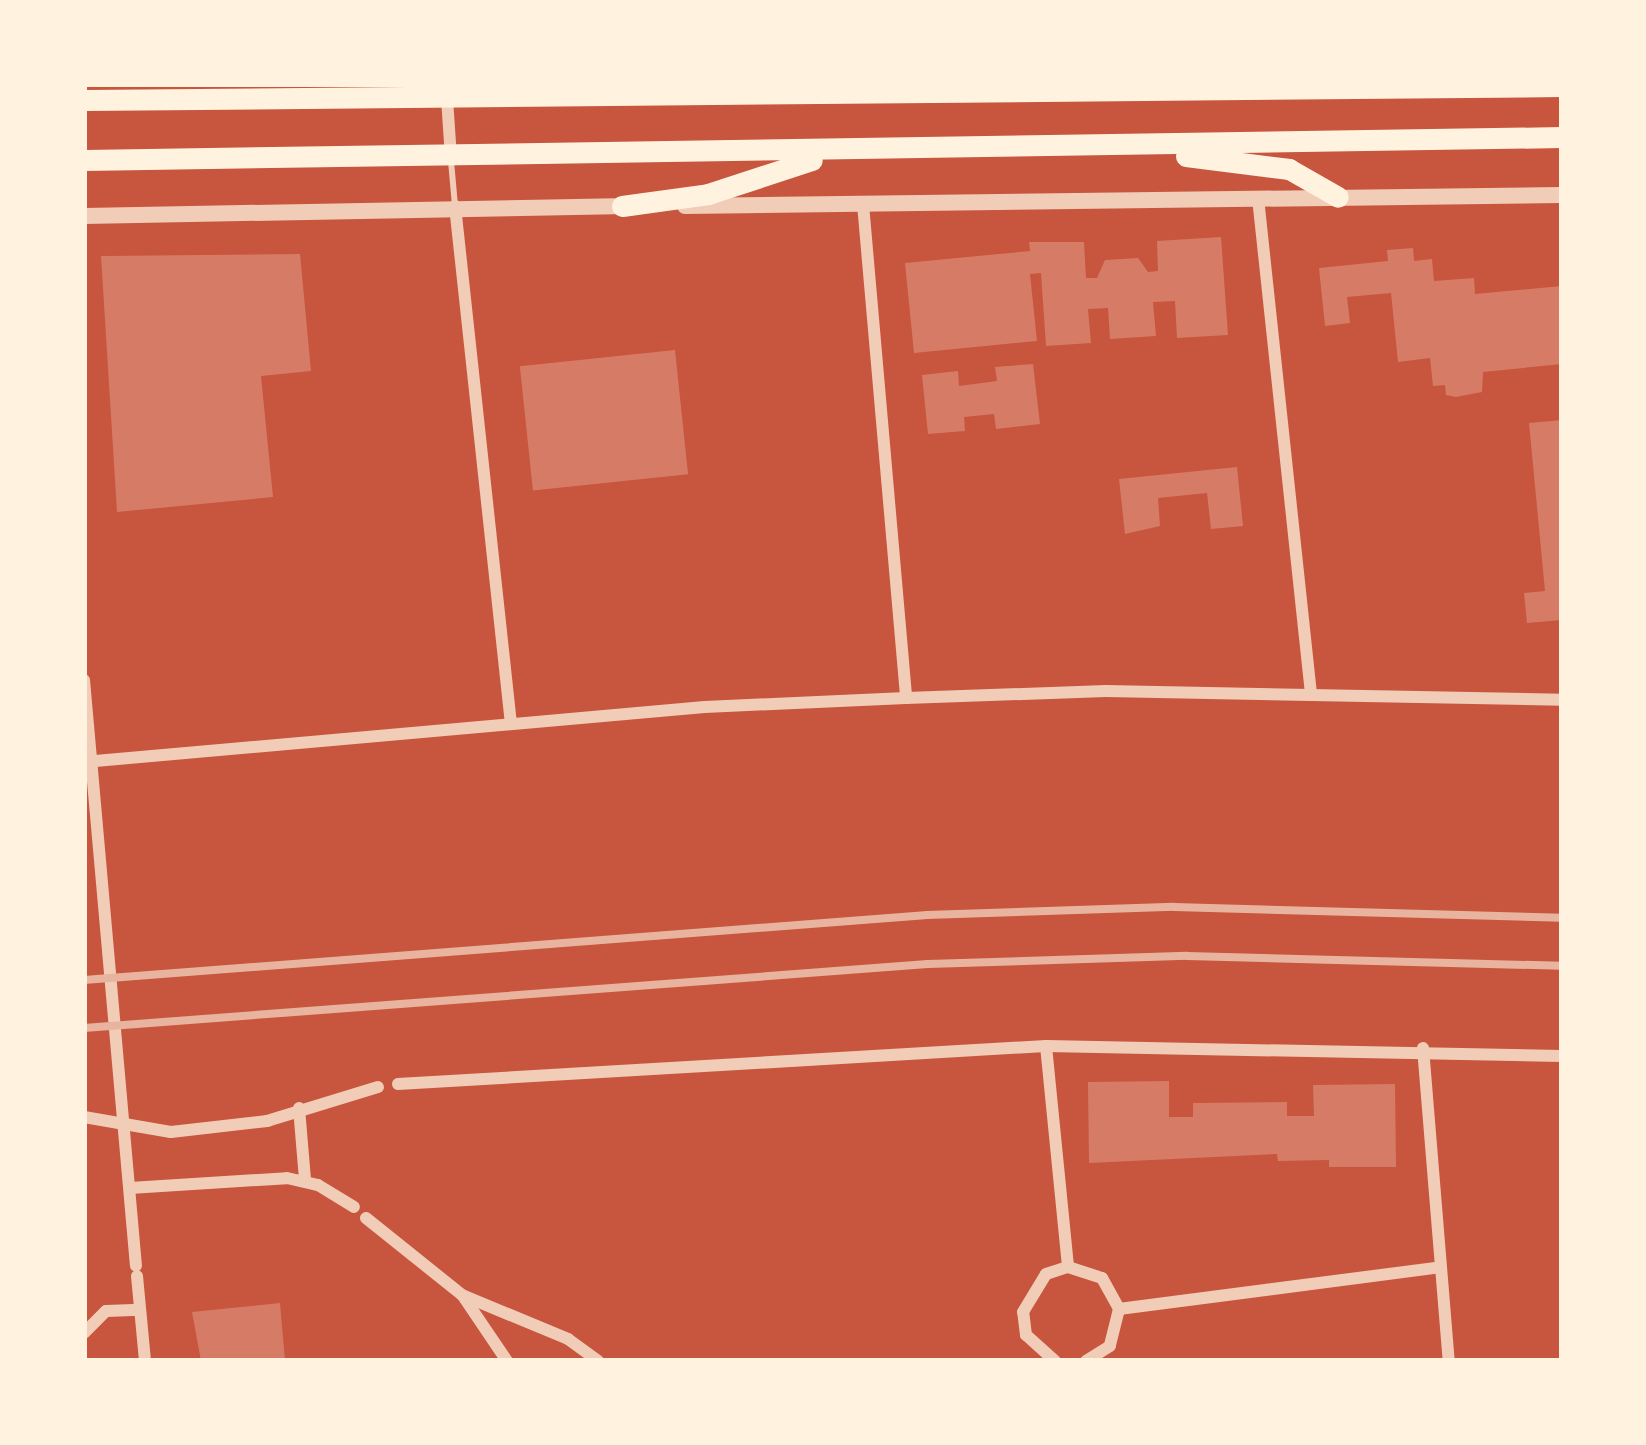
<!DOCTYPE html>
<html>
<head>
<meta charset="utf-8">
<style>
	body { margin:0 }
	#map { position:relative; width:1646px; height:1445px; overflow:hidden; background:#c8553d; font-family:"Roboto Condensed",sans-serif }
	div>[style] { position:absolute }
	.building>* { inset:0; background:#d67c66; transform-origin:0 0 }
	.service>* { height:6px; margin:-3px; padding:0 3px; transform-origin:3px; border-radius:3px; background:#f1ccb7 }
	.minor>* { height:12px; margin:-6px; padding:0 6px; transform-origin:6px; border-radius:6px; background:#f1ccb7 }
	.tertiary>* { height:16px; margin:-8px; padding:0 8px; transform-origin:8px; border-radius:8px; background:#f1ccb7 }
	.primary>* { height:21px; margin:-10.5px; padding:0 10.5px; transform-origin:10.5px; border-radius:10.5px; background:#fff3e0 }
	.rail>* { height:8px; margin:-4px; padding:0 4px; transform-origin:4px; border-radius:4px; background:#e9b49f }
	span { translate:-50% -50%; white-space:nowrap; text-align:center; line-height:1.15; -webkit-text-stroke:12px #fff3e0; paint-order:stroke }
	.frame { position:absolute; inset:0; border:87px solid #fff3e0; pointer-events:none }
</style>
</head>
<body>
<div id="map">
	<div class="building">
		<i style="clip-path:polygon(1221px 237px,1228px 335px,1177px 338px,1175px 301px,1153px 302px,1156px 336px,1110px 339px,1108px 308px,1088px 309px,1091px 343px,1046px 346px,1041px 273px,1030px 274px,1037px 341px,914px 353px,905px 263px,1030px 251px,1029px 242px,1084px 242px,1086px 278px,1097px 278px,1105px 260px,1138px 258px,1148px 272px,1158px 271px,1157px 241px)"></i>
		<i style="clip-path:polygon(1413px 248px,1414px 261px,1432px 259px,1434px 281px,1474px 278px,1475px 294px,1562px 286px,1562px 364px,1483px 372px,1482px 392px,1456px 397px,1446px 395px,1445px 385px,1433px 386px,1430px 358px,1398px 362px,1391px 293px,1347px 297px,1350px 323px,1325px 326px,1319px 268px,1388px 261px,1387px 250px)"></i>
		<i style="clip-path:polygon(300px 254px,311px 371px,261px 376px,273px 497px,117px 512px,101px 256px)"></i>
		<i style="left:675px;top:350px;width:125px;height:156px;rotate:84deg"></i>
		<i style="clip-path:polygon(1033px 364px,1040px 424px,996px 429px,994px 414px,964px 417px,965px 431px,928px 434px,922px 375px,958px 371px,959px 386px,997px 381px,995px 367px)"></i>
		<i style="clip-path:polygon(1562px 420px,1562px 620px,1527px 623px,1524px 593px,1545px 591px,1529px 423px)"></i>
		<i style="clip-path:polygon(1237px 467px,1243px 526px,1211px 529px,1207px 493px,1158px 498px,1160px 526px,1125px 534px,1119px 479px)"></i>
		<i style="clip-path:polygon(1169px 1081px,1169px 1117px,1193px 1117px,1193px 1103px,1287px 1102px,1287px 1116px,1314px 1116px,1313px 1085px,1395px 1084px,1396px 1167px,1329px 1167px,1329px 1160px,1278px 1161px,1277px 1154px,1089px 1163px,1088px 1082px)"></i>
		<i style="clip-path:polygon(280px 1303px,285px 1361px,201px 1361px,192px 1312px)"></i>
	</div>
	<div class="service">
		<i style="left:451px;top:161px;width:45px;rotate:84.9deg"></i>
	</div>
	<div class="minor">
		<i style="left:446px;top:84px;width:73px;rotate:86.1deg"></i>
		<i style="left:1258px;top:198px;width:497px;rotate:83.9deg"></i>
		<i style="left:863px;top:204px;width:496px;rotate:85deg"></i>
		<i style="left:455px;top:206px;width:521px;rotate:83.83deg"></i>
		<i style="left:84px;top:680px;width:588px;rotate:84.93deg"></i>
		<i style="left:84px;top:762px;width:623px;rotate:-5.06deg"></i>
		<i style="left:705px;top:707px;width:201px;rotate:-2.6deg"></i>
		<i style="left:906px;top:698px;width:200px;rotate:-2deg"></i>
		<i style="left:1106px;top:691px;width:456px;rotate:1.1deg"></i>
		<i style="left:1046px;top:1046px;width:222px;rotate:84.3deg"></i>
		<i style="left:1423px;top:1048px;width:314px;rotate:85.3deg"></i>
		<i style="left:398px;top:1084px;width:649px;rotate:-3.36deg"></i>
		<i style="left:1046px;top:1046px;width:516px;rotate:1.11deg"></i>
		<i style="left:299px;top:1108px;width:72px;rotate:85.2deg"></i>
		<i style="left:84px;top:1117px;width:88px;rotate:9.8deg"></i>
		<i style="left:171px;top:1132px;width:97px;rotate:-6.5deg"></i>
		<i style="left:267px;top:1121px;width:116px;rotate:-17deg"></i>
		<i style="left:130px;top:1188px;width:157px;rotate:-3.6deg"></i>
		<i style="left:287px;top:1178px;width:32px;rotate:13deg"></i>
		<i style="left:318px;top:1185px;width:42px;rotate:31.4deg"></i>
		<i style="left:366px;top:1218px;width:123px;rotate:38.7deg"></i>
		<i style="left:462px;top:1295px;width:115px;rotate:22.5deg"></i>
		<i style="left:568px;top:1339px;width:37px;rotate:36deg"></i>
		<i style="left:137px;top:1276px;width:85px;rotate:84.6deg"></i>
		<i style="left:463px;top:1296px;width:78px;rotate:55.9deg"></i>
		<i style="left:1119px;top:1309px;width:319px;rotate:-7.4deg"></i>
		<i style="left:84px;top:1333px;width:31px;rotate:-45deg"></i>
		<i style="left:106px;top:1311px;width:34px;rotate:-2deg"></i>
		<i style="left:1055px;top:1361px;width:39px;rotate:-138deg"></i>
		<i style="left:1026px;top:1335px;width:23px;rotate:-97deg"></i>
		<i style="left:1023px;top:1312px;width:44px;rotate:-58.8deg"></i>
		<i style="left:1046px;top:1274px;width:23px;rotate:-18deg"></i>
		<i style="left:1068px;top:1267px;width:36px;rotate:18deg"></i>
		<i style="left:1102px;top:1278px;width:35px;rotate:61deg"></i>
		<i style="left:1119px;top:1309px;width:38px;rotate:104deg"></i>
		<i style="left:1110px;top:1346px;width:28px;rotate:148deg"></i>
	</div>
	<div class="tertiary">
		<i style="left:685px;top:206px;width:877px;rotate:-0.72deg"></i>
		<i style="left:84px;top:216px;width:545px;rotate:-1.05deg"></i>
	</div>
	<div class="primary">
		<i style="left:84px;top:100px;width:1478px;rotate:-0.54deg"></i>
		<i style="left:1186px;top:156px;width:104px;rotate:7.2deg"></i>
		<i style="left:1289px;top:169px;width:56px;rotate:29.7deg"></i>
		<i style="left:84px;top:160px;width:1478px;rotate:-0.89deg"></i>
		<i style="left:622px;top:206px;width:87px;rotate:-7.9deg"></i>
		<i style="left:708px;top:194px;width:109px;rotate:-18.1deg"></i>
	</div>
	<div class="rail">
		<i style="left:84px;top:980px;width:846px;rotate:-4.41deg"></i>
		<i style="left:927px;top:915px;width:247px;rotate:-1.9deg"></i>
		<i style="left:1174px;top:907px;width:388px;rotate:1.6deg"></i>
		<i style="left:84px;top:1028px;width:846px;rotate:-4.34deg"></i>
		<i style="left:928px;top:964px;width:259px;rotate:-1.8deg"></i>
		<i style="left:1187px;top:956px;width:375px;rotate:1.5deg"></i>
	</div>
	<div class="frame"></div>
</div>
</body>
</html>
